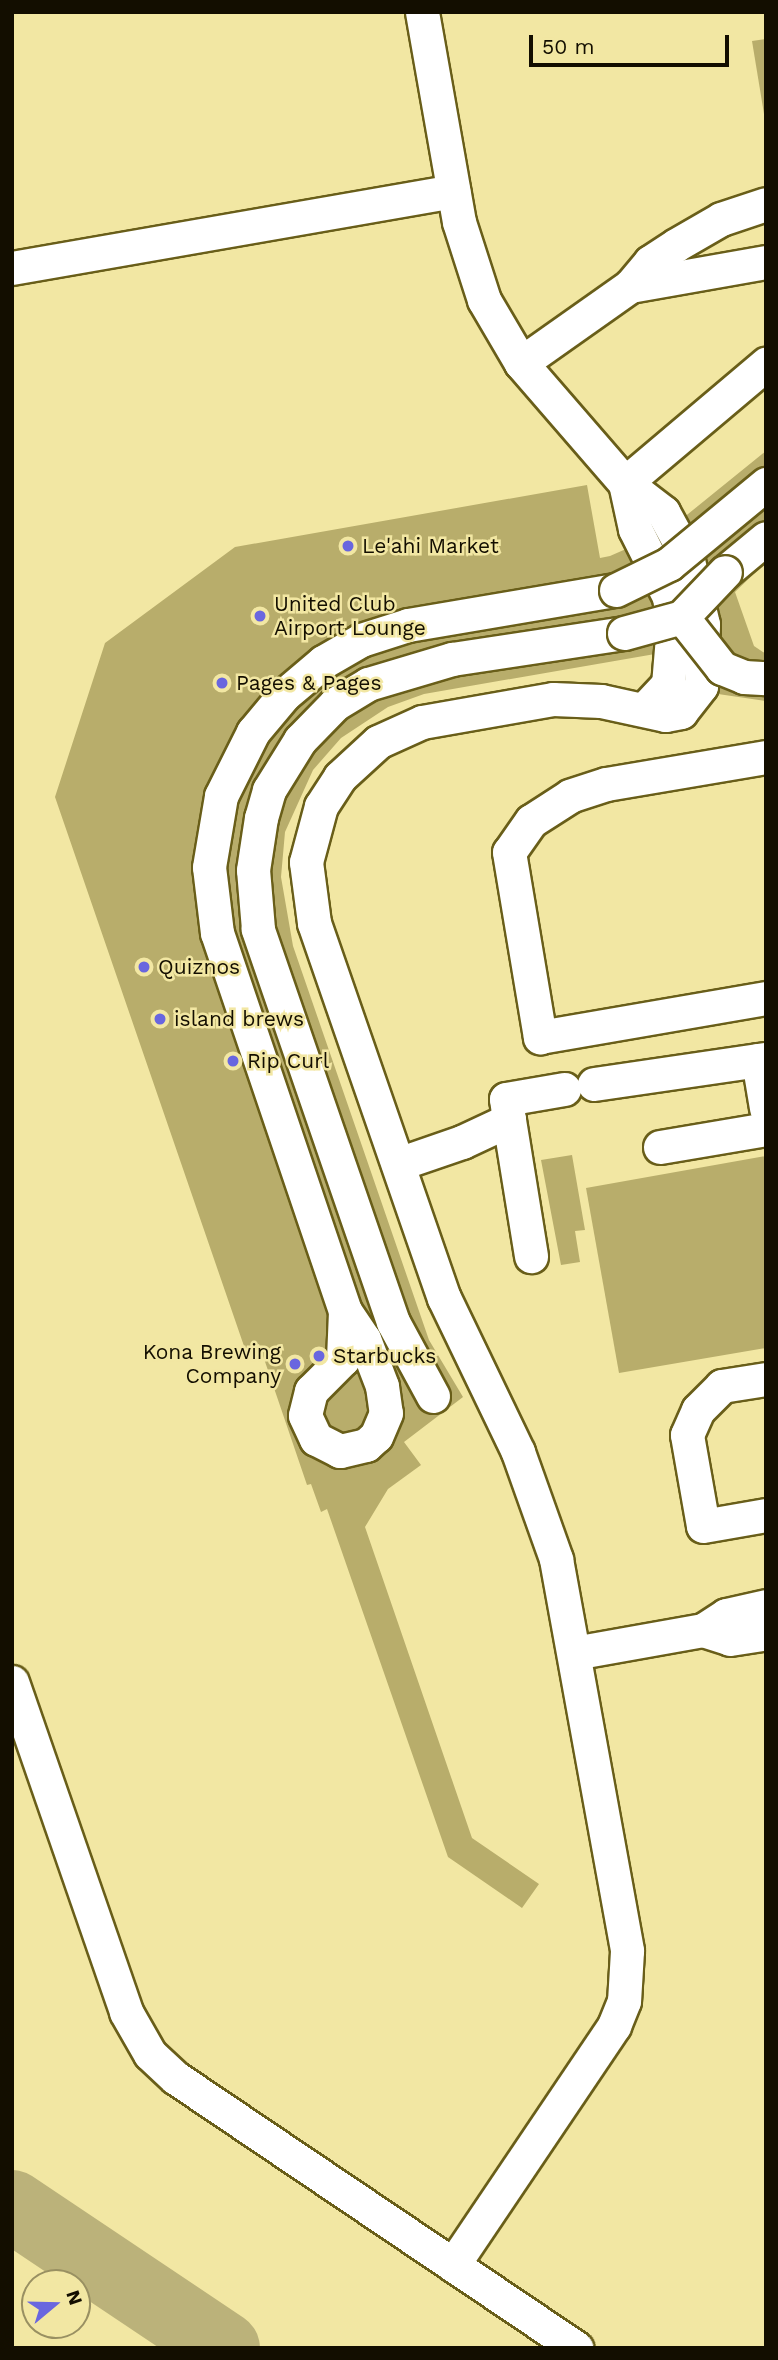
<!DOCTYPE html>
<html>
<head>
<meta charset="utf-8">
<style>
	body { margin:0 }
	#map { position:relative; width:778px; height:2360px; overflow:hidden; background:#f2e7a3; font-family:"Work Sans",sans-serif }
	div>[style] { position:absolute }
	.taxiway>* { height:72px; margin:-36px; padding:0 36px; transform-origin:36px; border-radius:36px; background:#bbb27a }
	.building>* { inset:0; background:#b8ad6b }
	.roads { filter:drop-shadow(2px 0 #695e19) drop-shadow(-2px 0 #695e19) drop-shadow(0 2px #695e19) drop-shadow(0 -2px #695e19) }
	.minor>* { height:33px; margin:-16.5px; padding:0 16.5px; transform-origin:16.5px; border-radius:16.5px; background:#fff }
	.bridges { filter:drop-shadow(2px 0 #695e19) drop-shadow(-2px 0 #695e19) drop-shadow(0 2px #695e19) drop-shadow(0 -2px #695e19) }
	.minor-bridge>* { height:33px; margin:-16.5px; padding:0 16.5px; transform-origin:16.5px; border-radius:16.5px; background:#fff }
	.dots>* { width:19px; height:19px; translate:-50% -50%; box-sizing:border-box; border:4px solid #f2e7a3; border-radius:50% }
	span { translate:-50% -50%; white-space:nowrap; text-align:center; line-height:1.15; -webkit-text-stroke:5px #f2e7a3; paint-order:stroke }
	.poi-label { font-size:21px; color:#130e00 }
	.left { translate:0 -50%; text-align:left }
	.right { translate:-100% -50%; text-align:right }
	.frame { position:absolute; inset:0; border:14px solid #130e00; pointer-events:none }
	.north { position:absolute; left:21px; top:2269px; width:70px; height:70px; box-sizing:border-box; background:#f2e7a3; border:2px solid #999062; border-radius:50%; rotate:71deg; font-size:19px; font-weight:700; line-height:28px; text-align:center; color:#130e00 }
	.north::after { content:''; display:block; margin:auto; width:24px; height:32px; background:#6966df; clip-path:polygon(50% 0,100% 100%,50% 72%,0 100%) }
	.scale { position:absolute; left:529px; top:35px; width:200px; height:32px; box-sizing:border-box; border:4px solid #130e00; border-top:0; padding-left:9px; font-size:21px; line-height:24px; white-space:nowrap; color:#130e00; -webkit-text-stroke:5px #f2e7a3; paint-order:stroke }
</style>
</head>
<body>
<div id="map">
	<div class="taxiway">
		<i style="left:12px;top:2206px;width:255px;rotate:33.8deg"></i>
	</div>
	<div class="building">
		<i style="clip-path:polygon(766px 39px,766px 114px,764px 114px,752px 41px)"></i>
		<i style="clip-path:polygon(766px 451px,766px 562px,735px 592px,754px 646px,766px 654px,766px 701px,718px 694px,655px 654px,424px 694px,388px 707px,341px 738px,313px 770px,285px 832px,281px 877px,293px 946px,429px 1340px,463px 1397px,404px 1442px,421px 1465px,388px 1489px,365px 1527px,472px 1838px,539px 1884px,522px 1908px,448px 1857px,327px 1509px,321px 1512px,311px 1484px,307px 1485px,259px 1344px,245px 1349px,55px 797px,105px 643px,235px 547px,587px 485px,600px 558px,610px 556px,667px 531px)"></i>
		<i style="clip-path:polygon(572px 1155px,585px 1230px,575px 1231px,580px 1262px,561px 1265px,541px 1160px)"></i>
		<i style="clip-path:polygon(766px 1156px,766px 1348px,619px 1373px,586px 1188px)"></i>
	</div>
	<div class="roads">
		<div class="minor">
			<i style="left:422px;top:12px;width:213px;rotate:80deg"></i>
			<i style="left:459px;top:222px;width:82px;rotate:72.2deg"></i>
			<i style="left:484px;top:300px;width:73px;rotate:59.6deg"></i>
			<i style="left:521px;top:363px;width:159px;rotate:49.1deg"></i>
			<i style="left:625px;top:483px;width:48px;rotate:37.3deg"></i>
			<i style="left:663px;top:512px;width:50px;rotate:61.4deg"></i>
			<i style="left:687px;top:556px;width:70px;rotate:76.8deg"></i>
			<i style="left:703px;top:624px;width:62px;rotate:91.8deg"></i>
			<i style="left:701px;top:686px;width:33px;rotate:128deg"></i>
			<i style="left:681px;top:712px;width:16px;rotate:169deg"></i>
			<i style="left:665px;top:715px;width:66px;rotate:-167.7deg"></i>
			<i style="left:601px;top:701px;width:48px;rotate:-177.6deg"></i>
			<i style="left:553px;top:699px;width:133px;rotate:170deg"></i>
			<i style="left:422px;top:722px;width:48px;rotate:155.6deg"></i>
			<i style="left:378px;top:742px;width:52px;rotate:137.4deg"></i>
			<i style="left:340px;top:777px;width:35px;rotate:123deg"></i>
			<i style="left:321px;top:806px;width:58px;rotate:105deg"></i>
			<i style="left:306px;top:862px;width:62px;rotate:82.5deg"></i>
			<i style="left:314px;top:923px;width:397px;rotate:70.9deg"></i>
			<i style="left:444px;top:1298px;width:171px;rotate:64.3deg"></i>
			<i style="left:518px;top:1452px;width:114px;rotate:70.4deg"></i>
			<i style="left:556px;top:1559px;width:398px;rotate:79.7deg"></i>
			<i style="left:627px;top:1951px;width:50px;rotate:93.4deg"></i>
			<i style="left:624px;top:2001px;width:27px;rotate:112deg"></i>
			<i style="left:614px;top:2026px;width:288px;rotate:124deg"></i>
			<i style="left:12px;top:268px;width:448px;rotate:-9.9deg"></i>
			<i style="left:630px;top:286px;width:31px;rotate:-50deg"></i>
			<i style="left:650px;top:262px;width:31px;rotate:-33deg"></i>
			<i style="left:676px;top:245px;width:52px;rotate:-30deg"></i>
			<i style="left:721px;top:219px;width:47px;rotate:-18.4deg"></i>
			<i style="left:521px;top:363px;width:133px;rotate:-35.2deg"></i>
			<i style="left:630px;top:286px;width:138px;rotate:-10deg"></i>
			<i style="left:625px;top:483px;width:47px;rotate:77.7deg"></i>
			<i style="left:635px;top:529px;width:76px;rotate:63.4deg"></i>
			<i style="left:669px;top:597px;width:28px;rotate:82deg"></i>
			<i style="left:673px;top:625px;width:59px;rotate:94.8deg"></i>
			<i style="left:668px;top:684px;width:35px;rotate:133deg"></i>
			<i style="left:625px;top:483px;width:185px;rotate:-40.2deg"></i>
			<i style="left:725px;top:572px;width:53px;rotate:-39.7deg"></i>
			<i style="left:766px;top:757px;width:162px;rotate:170.4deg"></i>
			<i style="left:606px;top:784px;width:38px;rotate:162deg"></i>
			<i style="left:570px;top:796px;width:46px;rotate:147.3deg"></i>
			<i style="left:531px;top:821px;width:38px;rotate:125deg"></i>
			<i style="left:509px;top:852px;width:188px;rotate:80.5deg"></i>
			<i style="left:540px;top:1037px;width:229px;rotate:-9.8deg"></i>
			<i style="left:758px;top:1060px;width:49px;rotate:80.5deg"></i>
			<i style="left:594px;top:1084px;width:174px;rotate:-8.3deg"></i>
			<i style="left:509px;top:1120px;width:138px;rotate:80.8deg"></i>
			<i style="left:660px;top:1147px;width:108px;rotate:-9.6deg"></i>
			<i style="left:398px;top:1164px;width:68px;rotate:-19deg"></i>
			<i style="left:462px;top:1142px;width:52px;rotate:-25.1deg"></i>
			<i style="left:509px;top:1120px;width:21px;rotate:-98deg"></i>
			<i style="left:506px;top:1099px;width:59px;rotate:-9.8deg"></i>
			<i style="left:345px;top:1311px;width:399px;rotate:-108.7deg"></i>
			<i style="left:217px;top:933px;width:66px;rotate:-96.9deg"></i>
			<i style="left:209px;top:867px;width:72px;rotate:-80.4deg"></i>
			<i style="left:221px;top:796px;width:72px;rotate:-63.4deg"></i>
			<i style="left:253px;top:732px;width:48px;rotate:-50deg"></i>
			<i style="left:284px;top:695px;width:51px;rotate:-40.2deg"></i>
			<i style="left:323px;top:662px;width:44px;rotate:-30.1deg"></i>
			<i style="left:361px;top:640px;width:49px;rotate:-17.7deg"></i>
			<i style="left:408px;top:625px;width:211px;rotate:-9.6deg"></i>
			<i style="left:345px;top:1311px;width:34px;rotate:56deg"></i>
			<i style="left:364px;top:1339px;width:50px;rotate:69deg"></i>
			<i style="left:382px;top:1386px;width:27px;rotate:82deg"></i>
			<i style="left:386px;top:1413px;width:25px;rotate:113deg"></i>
			<i style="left:376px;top:1436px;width:13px;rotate:138deg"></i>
			<i style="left:366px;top:1445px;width:27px;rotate:167deg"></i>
			<i style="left:340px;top:1451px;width:27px;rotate:-153deg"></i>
			<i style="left:316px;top:1439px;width:26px;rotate:-115deg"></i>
			<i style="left:305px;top:1415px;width:25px;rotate:-76deg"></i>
			<i style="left:311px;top:1391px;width:45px;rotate:-45deg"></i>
			<i style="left:343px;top:1359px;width:48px;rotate:-87.6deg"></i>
			<i style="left:766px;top:1379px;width:45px;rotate:171deg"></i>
			<i style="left:722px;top:1386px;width:34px;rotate:135deg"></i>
			<i style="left:698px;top:1410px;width:27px;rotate:114deg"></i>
			<i style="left:687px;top:1435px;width:92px;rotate:80deg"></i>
			<i style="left:703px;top:1526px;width:64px;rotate:-9.9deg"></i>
			<i style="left:433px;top:1396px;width:84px;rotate:-118.4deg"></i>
			<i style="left:393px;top:1322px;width:416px;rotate:-109deg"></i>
			<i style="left:258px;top:929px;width:59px;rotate:-94.8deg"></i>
			<i style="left:253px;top:870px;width:53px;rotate:-81.3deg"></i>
			<i style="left:261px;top:818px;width:29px;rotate:-74deg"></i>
			<i style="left:269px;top:790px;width:59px;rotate:-58.2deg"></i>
			<i style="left:300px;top:740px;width:50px;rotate:-45.8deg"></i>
			<i style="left:335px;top:704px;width:39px;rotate:-31deg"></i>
			<i style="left:368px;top:684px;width:88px;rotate:-16.6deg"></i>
			<i style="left:452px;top:659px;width:174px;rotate:-8.6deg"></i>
			<i style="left:703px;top:1630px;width:28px;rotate:18deg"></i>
			<i style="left:730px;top:1639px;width:36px;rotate:-9deg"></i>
			<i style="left:574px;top:1653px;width:131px;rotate:-10.1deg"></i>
			<i style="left:703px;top:1630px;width:27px;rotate:-33deg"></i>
			<i style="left:726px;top:1615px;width:41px;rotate:-12.7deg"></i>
			<i style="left:12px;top:1682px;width:349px;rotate:70.9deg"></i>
			<i style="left:126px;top:2012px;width:48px;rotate:60.3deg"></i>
			<i style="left:150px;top:2054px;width:35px;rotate:43deg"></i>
			<i style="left:176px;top:2078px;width:483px;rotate:34deg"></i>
		</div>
	</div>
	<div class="bridges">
		<div class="minor-bridge">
			<i style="left:616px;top:590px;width:59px;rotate:-26.1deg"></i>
			<i style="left:669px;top:564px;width:126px;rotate:-39.5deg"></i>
			<i style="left:682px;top:617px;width:65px;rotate:51.9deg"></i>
			<i style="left:722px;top:668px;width:24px;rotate:22deg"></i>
			<i style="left:744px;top:677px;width:22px;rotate:3deg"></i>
			<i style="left:624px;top:633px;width:60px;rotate:-15.4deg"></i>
			<i style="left:682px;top:617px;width:62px;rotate:-46.3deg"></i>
		</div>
	</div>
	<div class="dots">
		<i style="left:348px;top:546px;background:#6966df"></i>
		<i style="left:260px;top:616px;background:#6966df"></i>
		<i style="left:222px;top:683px;background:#6966df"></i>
		<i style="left:144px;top:967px;background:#6966df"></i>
		<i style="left:160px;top:1019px;background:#6966df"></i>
		<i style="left:233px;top:1061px;background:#6966df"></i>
		<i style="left:319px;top:1356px;background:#6966df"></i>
		<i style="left:295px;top:1364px;background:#6966df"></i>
	</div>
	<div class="poi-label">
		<span class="left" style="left:362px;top:546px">Le'ahi Market</span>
		<span class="left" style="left:274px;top:616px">United Club<br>Airport Lounge</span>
		<span class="left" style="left:236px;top:683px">Pages &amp; Pages</span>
		<span class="left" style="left:158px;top:967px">Quiznos</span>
		<span class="left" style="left:174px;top:1019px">island brews</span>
		<span class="left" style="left:247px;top:1061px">Rip Curl</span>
		<span class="right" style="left:281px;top:1364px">Kona Brewing<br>Company</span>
		<span class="left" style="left:333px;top:1356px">Starbucks</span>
	</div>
	<div class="frame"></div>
	<div class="north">N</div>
	<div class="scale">50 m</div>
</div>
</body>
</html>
